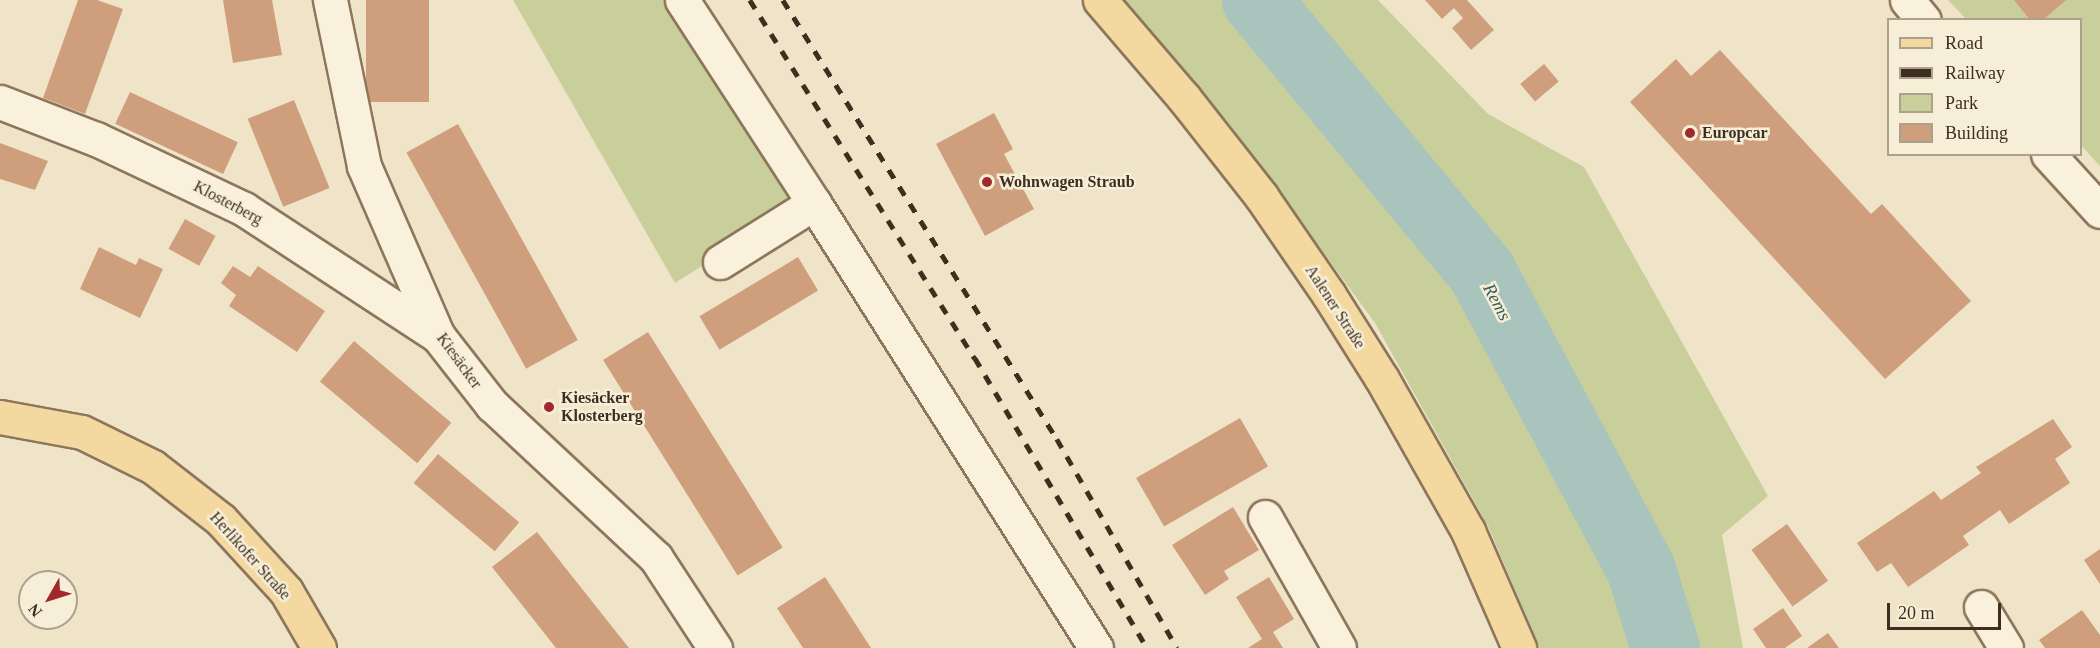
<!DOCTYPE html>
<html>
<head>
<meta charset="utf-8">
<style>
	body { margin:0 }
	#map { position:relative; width:2100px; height:648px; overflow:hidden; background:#f0e4c8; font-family:Georgia,serif }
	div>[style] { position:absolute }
	.green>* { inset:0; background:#c9cf9b }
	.river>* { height:69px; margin:-34.5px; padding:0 34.5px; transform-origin:34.5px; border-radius:34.5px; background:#a9c4bc }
	.building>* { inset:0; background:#cf9f7d; transform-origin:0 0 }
	.roads { filter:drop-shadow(2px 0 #8d765c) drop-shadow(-2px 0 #8d765c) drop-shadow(0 2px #8d765c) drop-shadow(0 -2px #8d765c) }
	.minor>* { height:33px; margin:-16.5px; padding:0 16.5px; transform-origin:16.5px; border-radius:16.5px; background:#faf1dc }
	.major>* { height:33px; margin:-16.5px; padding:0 16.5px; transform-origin:16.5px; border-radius:16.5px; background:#f3d9a0 }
	.rail>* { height:4.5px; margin-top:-2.25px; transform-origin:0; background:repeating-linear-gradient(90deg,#3d2e20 0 10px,transparent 0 20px) }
	.dots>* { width:16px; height:16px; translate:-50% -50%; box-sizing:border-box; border:3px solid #f7eed8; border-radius:50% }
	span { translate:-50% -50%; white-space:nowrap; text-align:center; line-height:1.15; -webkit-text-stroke:5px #f7eed8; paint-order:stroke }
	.poi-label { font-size:16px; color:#3d2e20; font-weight:700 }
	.left { translate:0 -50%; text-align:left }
	.street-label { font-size:16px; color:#3d2e20 }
	.water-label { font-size:18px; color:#2f5d5a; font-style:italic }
	.legend { position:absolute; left:1887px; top:18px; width:195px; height:138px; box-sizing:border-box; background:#f7eed8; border:2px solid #ada18e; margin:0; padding:8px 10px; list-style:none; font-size:18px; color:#3d2e20 }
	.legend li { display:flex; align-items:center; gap:12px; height:30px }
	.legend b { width:30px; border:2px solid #ada18e }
	.north { position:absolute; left:18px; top:570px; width:60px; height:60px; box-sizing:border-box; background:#f7eed8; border:2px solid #ada18e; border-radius:50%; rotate:231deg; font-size:16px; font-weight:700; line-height:24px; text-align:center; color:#3d2e20 }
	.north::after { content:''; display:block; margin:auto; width:21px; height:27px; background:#9e2a2b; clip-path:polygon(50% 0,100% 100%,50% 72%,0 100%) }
	.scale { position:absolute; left:1887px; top:603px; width:114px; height:27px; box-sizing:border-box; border:3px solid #3d2e20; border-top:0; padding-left:8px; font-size:18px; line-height:21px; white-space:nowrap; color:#3d2e20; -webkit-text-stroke:4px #f7eed8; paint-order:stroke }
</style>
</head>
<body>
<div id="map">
	<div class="green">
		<i style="clip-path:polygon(513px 0,670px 0,802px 203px,675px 283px)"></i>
		<i style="clip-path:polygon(1125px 0,1378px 0,1488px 114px,1584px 167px,1768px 496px,1722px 535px,1743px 648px,1540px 648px,1488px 526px,1375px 323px,1230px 125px)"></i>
		<i style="clip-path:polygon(1948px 0,2100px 0,2100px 166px,2081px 145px,2080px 20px,1966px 19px)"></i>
	</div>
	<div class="river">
		<i style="left:1256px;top:0;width:352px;rotate:50.3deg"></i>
		<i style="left:1481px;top:271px;width:339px;rotate:61.8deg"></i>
		<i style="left:1641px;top:570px;width:82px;rotate:72.9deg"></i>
	</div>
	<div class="building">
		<i style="clip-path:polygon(78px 0,97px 0,123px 9px,85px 114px,43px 98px)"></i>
		<i style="clip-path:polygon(223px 0,272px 0,282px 55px,233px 63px)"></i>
		<i style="left:366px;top:0;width:63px;height:102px"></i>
		<i style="clip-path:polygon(1425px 0,1467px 0,1494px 30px,1471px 50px,1452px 28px,1463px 18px,1454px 8px,1442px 19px)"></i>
		<i style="clip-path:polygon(2014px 0,2066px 0,2043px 20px,2030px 20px)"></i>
		<i style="clip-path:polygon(1720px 50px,1871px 214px,1882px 204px,1971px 301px,1885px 379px,1630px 102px,1676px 59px,1691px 76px)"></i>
		<i style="left:1544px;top:64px;width:23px;height:31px;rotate:50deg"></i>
		<i style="left:130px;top:92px;width:119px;height:35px;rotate:25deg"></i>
		<i style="left:294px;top:100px;width:95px;height:50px;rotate:68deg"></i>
		<i style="clip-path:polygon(994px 113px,1013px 149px,1004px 154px,1034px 209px,985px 236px,936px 144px)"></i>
		<i style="left:458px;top:124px;width:247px;height:59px;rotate:61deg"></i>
		<i style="clip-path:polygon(0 143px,48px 161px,35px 190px,0 179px)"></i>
		<i style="left:185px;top:219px;width:35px;height:34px;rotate:29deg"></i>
		<i style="clip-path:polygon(99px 247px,136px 265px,139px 258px,163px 269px,140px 318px,80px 289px)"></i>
		<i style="left:798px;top:257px;width:39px;height:115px;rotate:59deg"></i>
		<i style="clip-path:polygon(233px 266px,250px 277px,258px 266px,325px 311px,297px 352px,229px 306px,236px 295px,221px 283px)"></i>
		<i style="left:648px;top:332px;width:254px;height:53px;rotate:58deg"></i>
		<i style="left:354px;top:341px;width:127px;height:53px;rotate:40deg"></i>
		<i style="left:1240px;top:418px;width:56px;height:120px;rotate:60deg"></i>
		<i style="clip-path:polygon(2053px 419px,2072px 447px,2055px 459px,2070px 483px,2009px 524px,2000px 510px,1963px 536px,1969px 545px,1908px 587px,1891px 563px,1877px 572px,1857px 543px,1934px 491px,1941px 500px,1981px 473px,1976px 467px)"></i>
		<i style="left:438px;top:454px;width:106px;height:38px;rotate:40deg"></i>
		<i style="clip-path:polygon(1233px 507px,1259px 550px,1224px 571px,1229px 579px,1205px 595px,1172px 545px)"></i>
		<i style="left:1787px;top:524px;width:70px;height:44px;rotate:54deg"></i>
		<i style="clip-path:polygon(537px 532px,629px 648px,556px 648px,492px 567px)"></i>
		<i style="clip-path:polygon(2100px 549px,2100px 584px,2084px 560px)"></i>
		<i style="clip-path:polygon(825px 577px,871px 648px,803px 648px,777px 608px)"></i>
		<i style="clip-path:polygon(1269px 577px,1294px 619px,1273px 632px,1283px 648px,1248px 648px,1262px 639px,1236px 597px)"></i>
		<i style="clip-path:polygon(1783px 608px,1802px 636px,1785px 648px,1766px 648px,1753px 629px)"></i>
		<i style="clip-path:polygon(2082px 610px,2100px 635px,2100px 648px,2045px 648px,2039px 640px)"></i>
		<i style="clip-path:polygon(1828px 633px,1839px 648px,1807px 648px)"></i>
	</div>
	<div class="roads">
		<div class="minor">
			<i style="left:330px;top:0;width:169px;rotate:78.4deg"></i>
			<i style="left:364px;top:166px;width:185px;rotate:66.5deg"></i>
			<i style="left:438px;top:336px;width:88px;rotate:52deg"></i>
			<i style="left:492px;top:405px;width:224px;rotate:43deg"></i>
			<i style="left:656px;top:558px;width:108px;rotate:56.8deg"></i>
			<i style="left:682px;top:0;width:242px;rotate:57deg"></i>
			<i style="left:814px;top:203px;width:527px;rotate:57.64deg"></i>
			<i style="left:1907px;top:0;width:26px;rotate:50deg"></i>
			<i style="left:0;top:102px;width:103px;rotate:21.1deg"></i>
			<i style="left:96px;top:139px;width:164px;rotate:25.3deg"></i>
			<i style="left:244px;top:209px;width:232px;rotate:33.2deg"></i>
			<i style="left:2048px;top:154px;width:77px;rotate:47.6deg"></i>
			<i style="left:720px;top:262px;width:111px;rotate:-32.1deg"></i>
			<i style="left:1265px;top:517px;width:150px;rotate:60.5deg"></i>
			<i style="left:1981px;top:607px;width:48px;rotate:58.6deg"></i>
		</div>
		<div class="major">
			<i style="left:1100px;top:0;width:129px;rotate:49.4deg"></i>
			<i style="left:1184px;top:98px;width:125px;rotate:51.8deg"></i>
			<i style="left:1261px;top:196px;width:120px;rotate:55.5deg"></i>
			<i style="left:1329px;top:295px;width:99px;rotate:57.8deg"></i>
			<i style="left:1382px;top:379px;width:175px;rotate:60.5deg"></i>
			<i style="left:1468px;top:531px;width:128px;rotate:66.4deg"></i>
			<i style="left:0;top:417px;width:83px;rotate:10.4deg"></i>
			<i style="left:82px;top:432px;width:79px;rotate:26.2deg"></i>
			<i style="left:153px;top:467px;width:86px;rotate:37.9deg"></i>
			<i style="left:221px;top:520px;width:96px;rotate:47.5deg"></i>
			<i style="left:286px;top:591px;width:66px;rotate:59.9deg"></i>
		</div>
	</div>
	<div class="rail">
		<i style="left:750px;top:0;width:423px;rotate:57.9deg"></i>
		<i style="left:975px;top:358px;width:337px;rotate:59.3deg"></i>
		<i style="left:783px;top:0;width:517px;rotate:58.03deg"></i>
		<i style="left:1057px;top:439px;width:241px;rotate:60.1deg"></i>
	</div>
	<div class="dots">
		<i style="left:1690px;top:133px;background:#9e2a2b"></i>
		<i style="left:987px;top:182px;background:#9e2a2b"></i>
		<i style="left:549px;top:407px;background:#9e2a2b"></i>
	</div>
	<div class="poi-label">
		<span class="left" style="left:1702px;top:133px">Europcar</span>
		<span class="left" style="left:999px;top:182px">Wohnwagen Straub</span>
		<span class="left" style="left:561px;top:407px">Kiesäcker<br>Klosterberg</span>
	</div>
	<div class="street-label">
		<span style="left:228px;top:203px;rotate:28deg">Klosterberg</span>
		<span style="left:1335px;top:307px;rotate:57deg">Aalener Straße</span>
		<span style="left:459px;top:361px;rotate:54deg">Kiesäcker</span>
		<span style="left:250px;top:556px;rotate:48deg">Herlikofer Straße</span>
	</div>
	<div class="water-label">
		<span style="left:1497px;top:302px;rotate:62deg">Rems</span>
	</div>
	<ul class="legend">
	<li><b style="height:8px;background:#f3d9a0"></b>Road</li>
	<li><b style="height:8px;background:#3d2e20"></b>Railway</li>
	<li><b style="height:16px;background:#c9cf9b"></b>Park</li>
	<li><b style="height:16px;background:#cf9f7d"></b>Building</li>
	</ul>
	<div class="north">N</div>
	<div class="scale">20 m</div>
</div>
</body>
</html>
